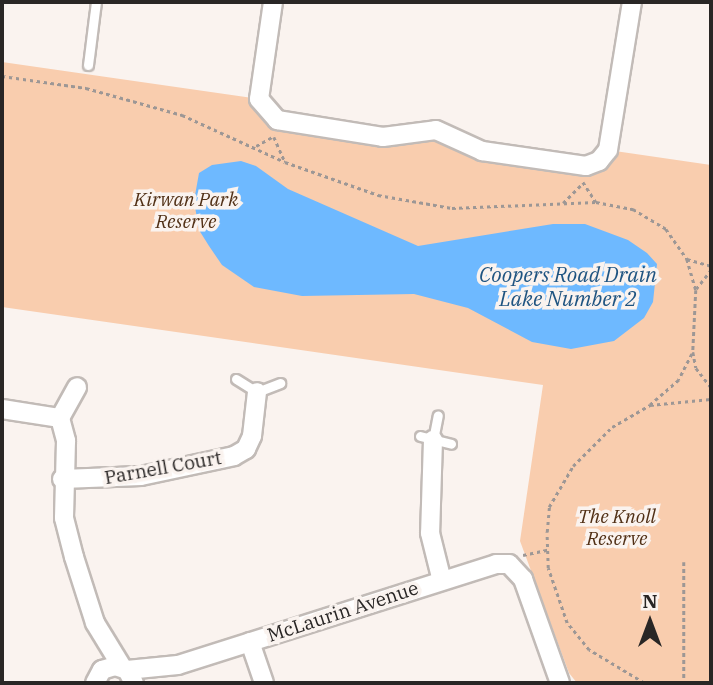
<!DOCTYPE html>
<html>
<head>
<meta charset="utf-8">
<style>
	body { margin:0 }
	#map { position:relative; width:713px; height:685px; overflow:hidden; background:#faf3ef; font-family:"IBM Plex Serif",serif }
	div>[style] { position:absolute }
	.green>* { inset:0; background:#f9cdae }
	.water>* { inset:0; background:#6eb9ff }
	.path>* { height:2.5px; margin-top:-1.25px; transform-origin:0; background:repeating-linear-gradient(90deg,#9d9795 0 3.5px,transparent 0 7px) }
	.roads { filter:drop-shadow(2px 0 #c2bbb7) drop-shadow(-2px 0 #c2bbb7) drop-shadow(0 2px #c2bbb7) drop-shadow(0 -2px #c2bbb7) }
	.service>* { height:9px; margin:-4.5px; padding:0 4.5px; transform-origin:4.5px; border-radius:4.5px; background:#fff }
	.minor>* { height:18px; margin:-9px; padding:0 9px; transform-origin:9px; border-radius:9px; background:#fff }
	span { translate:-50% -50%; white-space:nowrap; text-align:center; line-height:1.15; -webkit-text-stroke:7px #faf3ef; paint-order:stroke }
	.park-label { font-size:19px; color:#513016; font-style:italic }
	.street-label { font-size:19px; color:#292625 }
	.water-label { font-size:21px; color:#1f5481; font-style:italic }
	.frame { position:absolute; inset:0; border:4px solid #292625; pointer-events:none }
	.north { position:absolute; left:615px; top:587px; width:70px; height:70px; -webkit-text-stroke:5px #faf3ef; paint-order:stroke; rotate:0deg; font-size:19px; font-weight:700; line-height:28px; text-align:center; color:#292625 }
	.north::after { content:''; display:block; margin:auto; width:24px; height:32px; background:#292625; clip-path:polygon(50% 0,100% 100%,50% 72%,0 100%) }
</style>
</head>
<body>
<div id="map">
	<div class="green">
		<i style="clip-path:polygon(2px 62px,259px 99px,265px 111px,383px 137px,419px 129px,465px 145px,586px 166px,608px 150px,711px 165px,711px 683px,577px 683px,569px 673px,520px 541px,543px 385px,2px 307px)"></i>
	</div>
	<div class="water">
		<i style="clip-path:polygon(241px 161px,256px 166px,288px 189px,418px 246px,553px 224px,585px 224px,628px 240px,647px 253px,657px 264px,653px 302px,644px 318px,614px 341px,571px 349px,532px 342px,468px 308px,414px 294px,302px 296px,254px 287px,222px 265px,209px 246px,199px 230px,194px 201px,199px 173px,212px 165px)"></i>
	</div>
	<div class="path">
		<i style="left:2px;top:76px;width:85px;rotate:8.1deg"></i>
		<i style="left:86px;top:88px;width:100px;rotate:15.7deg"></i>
		<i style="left:182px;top:115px;width:113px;rotate:24.5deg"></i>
		<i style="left:285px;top:162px;width:99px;rotate:19.5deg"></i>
		<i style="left:378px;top:195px;width:75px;rotate:10deg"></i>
		<i style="left:452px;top:208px;width:144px;rotate:-2.4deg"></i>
		<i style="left:596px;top:202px;width:38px;rotate:11deg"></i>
		<i style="left:633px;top:209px;width:39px;rotate:31deg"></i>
		<i style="left:666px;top:229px;width:37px;rotate:55deg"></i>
		<i style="left:687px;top:259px;width:32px;rotate:74deg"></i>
		<i style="left:696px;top:290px;width:62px;rotate:92.8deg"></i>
		<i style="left:693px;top:352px;width:16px;rotate:79deg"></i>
		<i style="left:696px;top:368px;width:24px;rotate:52deg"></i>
		<i style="left:274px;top:137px;width:27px;rotate:66deg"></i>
		<i style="left:256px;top:146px;width:21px;rotate:-29deg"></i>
		<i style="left:583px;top:182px;width:24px;rotate:57deg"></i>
		<i style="left:563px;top:203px;width:28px;rotate:-45deg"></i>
		<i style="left:687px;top:259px;width:25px;rotate:16deg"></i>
		<i style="left:696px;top:289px;width:24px;rotate:-52deg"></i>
		<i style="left:692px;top:354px;width:29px;rotate:117deg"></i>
		<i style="left:679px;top:380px;width:38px;rotate:139deg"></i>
		<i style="left:650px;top:405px;width:61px;rotate:-5.6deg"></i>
		<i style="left:523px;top:555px;width:25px;rotate:-12deg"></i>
		<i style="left:684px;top:562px;width:121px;rotate:90deg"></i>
		<i style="left:644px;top:683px;width:64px;rotate:-149deg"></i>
		<i style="left:589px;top:650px;width:35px;rotate:-129deg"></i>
		<i style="left:567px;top:623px;width:58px;rotate:-109.1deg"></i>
		<i style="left:548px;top:568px;width:36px;rotate:-92deg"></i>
		<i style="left:547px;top:532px;width:25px;rotate:-85deg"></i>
		<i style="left:549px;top:507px;width:48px;rotate:-59.7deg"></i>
		<i style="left:573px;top:466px;width:55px;rotate:-45deg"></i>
		<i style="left:612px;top:427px;width:44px;rotate:-30.1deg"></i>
	</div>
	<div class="roads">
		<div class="service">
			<i style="left:88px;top:65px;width:64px;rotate:-82.8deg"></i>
			<i style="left:236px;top:379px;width:25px;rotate:32deg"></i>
			<i style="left:257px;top:392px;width:25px;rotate:-21deg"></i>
			<i style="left:420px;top:436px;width:32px;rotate:14deg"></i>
			<i style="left:433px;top:440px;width:25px;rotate:-79deg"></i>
		</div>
		<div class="minor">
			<i style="left:273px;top:2px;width:98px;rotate:98.2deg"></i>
			<i style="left:259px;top:99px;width:28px;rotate:49deg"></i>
			<i style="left:277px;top:120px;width:107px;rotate:9.1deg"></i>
			<i style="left:383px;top:137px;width:53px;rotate:-7.5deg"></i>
			<i style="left:436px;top:130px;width:51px;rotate:24.5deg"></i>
			<i style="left:482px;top:151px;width:105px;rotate:8.2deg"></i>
			<i style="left:586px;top:166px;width:14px;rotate:-21deg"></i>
			<i style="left:599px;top:161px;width:14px;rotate:-51deg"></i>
			<i style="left:608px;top:150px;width:150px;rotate:-80.8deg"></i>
			<i style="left:2px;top:409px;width:59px;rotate:8.8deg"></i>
			<i style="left:60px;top:418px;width:35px;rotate:-61deg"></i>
			<i style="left:60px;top:418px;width:24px;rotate:75deg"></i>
			<i style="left:66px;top:441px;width:77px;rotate:91.5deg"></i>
			<i style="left:64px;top:518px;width:40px;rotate:75.6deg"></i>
			<i style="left:74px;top:557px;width:69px;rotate:72.3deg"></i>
			<i style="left:95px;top:623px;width:52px;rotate:58.5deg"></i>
			<i style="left:433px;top:440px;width:93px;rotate:91.8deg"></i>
			<i style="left:430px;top:533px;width:49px;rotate:76deg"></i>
			<i style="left:62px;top:479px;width:79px;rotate:-2.2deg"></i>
			<i style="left:141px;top:476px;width:95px;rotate:-12.1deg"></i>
			<i style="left:234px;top:456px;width:14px;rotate:-30deg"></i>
			<i style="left:246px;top:449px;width:14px;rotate:-65deg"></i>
			<i style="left:252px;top:436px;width:44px;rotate:-83.5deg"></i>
			<i style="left:250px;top:642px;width:43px;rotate:71.1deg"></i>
			<i style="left:127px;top:670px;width:51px;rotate:-5.6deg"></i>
			<i style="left:178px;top:665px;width:334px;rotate:-17.6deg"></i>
			<i style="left:496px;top:564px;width:13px"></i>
			<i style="left:509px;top:564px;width:21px;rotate:47deg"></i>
			<i style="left:523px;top:579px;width:110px;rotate:70.4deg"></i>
			<i style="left:95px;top:683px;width:15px;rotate:-62deg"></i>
			<i style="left:102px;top:670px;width:14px;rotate:-17deg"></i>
			<i style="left:115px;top:666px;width:13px;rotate:18deg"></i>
			<i style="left:127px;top:670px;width:15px;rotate:62deg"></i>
		</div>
	</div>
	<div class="park-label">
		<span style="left:186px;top:211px">Kirwan Park<br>Reserve</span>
		<span style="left:617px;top:528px">The Knoll<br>Reserve</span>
	</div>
	<div class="street-label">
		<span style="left:163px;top:468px;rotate:-10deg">Parnell Court</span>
		<span style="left:343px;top:612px;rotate:-18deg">McLaurin Avenue</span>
	</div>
	<div class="water-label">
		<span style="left:568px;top:286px">Coopers Road Drain<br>Lake Number 2</span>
	</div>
	<div class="frame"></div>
	<div class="north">N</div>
</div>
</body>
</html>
